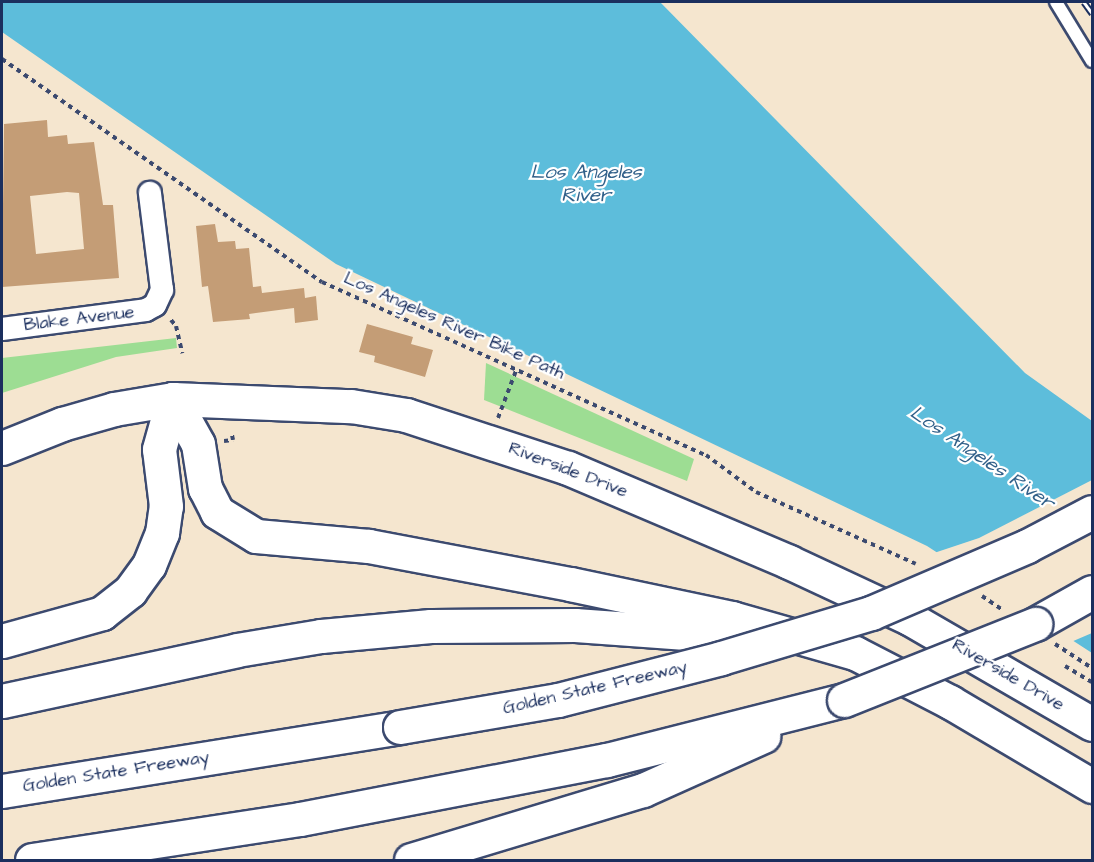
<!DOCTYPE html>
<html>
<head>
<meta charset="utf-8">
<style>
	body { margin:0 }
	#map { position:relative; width:1094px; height:862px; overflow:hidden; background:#f5e6cf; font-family:"Architects Daughter",sans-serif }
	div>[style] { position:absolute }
	.green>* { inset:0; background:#9ddd93 }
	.water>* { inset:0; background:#5dbddb }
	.pier>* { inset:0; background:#f5e6cf }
	.building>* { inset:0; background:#c49d76 }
	.path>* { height:4px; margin-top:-2px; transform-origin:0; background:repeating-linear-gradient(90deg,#3c4a6f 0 4.5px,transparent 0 9px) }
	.roads { filter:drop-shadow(2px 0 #3c4a6f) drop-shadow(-2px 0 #3c4a6f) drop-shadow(0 2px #3c4a6f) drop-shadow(0 -2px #3c4a6f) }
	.lane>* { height:12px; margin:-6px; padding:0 6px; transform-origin:6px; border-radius:6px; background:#fff }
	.street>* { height:22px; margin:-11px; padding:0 11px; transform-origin:11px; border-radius:11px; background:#fff }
	.secondary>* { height:33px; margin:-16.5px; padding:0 16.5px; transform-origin:16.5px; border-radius:16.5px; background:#fff }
	.highway>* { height:33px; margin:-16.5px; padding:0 16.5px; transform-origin:16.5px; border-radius:16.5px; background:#fff }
	.rail>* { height:7px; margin-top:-3.5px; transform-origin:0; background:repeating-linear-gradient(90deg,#fff 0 14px,#1b2f5e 0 28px); box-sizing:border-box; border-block:2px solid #1b2f5e }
	.bridges { filter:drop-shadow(2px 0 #3c4a6f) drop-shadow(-2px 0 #3c4a6f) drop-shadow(0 2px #3c4a6f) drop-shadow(0 -2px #3c4a6f) }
	.highway-bridge>* { height:33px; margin:-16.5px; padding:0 16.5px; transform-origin:16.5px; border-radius:16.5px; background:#fff }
	span { translate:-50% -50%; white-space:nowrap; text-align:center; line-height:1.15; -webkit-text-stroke:4.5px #fff; paint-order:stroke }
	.street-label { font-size:18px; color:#1b2f5e }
	.water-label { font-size:20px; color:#32618a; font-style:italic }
	.frame { position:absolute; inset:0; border:3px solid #1b2f5e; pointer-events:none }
</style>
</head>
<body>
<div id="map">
	<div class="green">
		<i style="clip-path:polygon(176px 338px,177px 348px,116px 357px,2px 393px,2px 358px)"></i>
		<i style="clip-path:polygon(486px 363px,694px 459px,687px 481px,484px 400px)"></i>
	</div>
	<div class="water">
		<i style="clip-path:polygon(2px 2px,660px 2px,1025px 373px,1092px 421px,1092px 653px,927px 546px,336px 264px,2px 32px)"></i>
	</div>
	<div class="pier">
		<i style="clip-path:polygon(1092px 480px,1092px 633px,1071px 642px,1092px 656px,934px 553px,979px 538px)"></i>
	</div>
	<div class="building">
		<i style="clip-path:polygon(evenodd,47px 120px,48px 137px,67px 135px,68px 144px,94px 142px,103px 205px,113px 205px,119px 278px,2px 287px,4px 124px,47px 120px,67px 192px,79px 193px,84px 249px,36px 254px,30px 196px,67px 192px)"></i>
		<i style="clip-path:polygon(215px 224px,218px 242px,235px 241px,236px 249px,249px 248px,253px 287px,261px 286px,262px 293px,304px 288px,305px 298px,316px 296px,318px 320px,295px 323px,294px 308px,249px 314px,250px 319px,213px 322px,208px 286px,202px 287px,196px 226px)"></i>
		<i style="clip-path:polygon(367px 324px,413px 337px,411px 344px,433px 350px,425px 377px,374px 362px,375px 356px,359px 352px)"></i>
	</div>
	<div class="path">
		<i style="left:2px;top:59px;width:390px;rotate:34.9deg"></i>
		<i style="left:322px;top:282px;width:421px;rotate:24.3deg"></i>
		<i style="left:706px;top:455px;width:62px;rotate:36.5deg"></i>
		<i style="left:756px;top:492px;width:175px;rotate:24.2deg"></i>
		<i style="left:171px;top:320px;width:8px;rotate:50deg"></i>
		<i style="left:176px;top:326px;width:28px;rotate:77deg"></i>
		<i style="left:498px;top:418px;width:53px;rotate:-69.2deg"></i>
		<i style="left:224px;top:441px;width:9px;rotate:-6deg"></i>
		<i style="left:233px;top:440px;width:5px;rotate:-101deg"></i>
		<i style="left:982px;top:596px;width:23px;rotate:34deg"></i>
		<i style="left:1055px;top:644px;width:44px;rotate:33deg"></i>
		<i style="left:1065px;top:666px;width:31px;rotate:31deg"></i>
	</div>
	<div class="roads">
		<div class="lane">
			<i style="left:1056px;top:2px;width:69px;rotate:58.6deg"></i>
		</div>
		<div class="street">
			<i style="left:2px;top:329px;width:145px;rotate:-7.5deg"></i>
			<i style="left:146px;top:310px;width:10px;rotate:-29deg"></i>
			<i style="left:155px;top:305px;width:17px;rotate:-65deg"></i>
			<i style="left:162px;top:290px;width:98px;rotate:-97.1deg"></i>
		</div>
		<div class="secondary">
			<i style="left:2px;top:448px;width:65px;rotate:-21.8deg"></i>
			<i style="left:62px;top:424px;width:54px;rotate:-16.1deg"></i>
			<i style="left:114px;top:409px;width:60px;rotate:-9.6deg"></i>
			<i style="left:173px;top:399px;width:178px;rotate:2.3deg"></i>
			<i style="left:351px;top:406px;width:56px;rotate:9.3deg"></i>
			<i style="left:406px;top:415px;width:170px;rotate:18.1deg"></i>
			<i style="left:568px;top:468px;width:240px;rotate:23deg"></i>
			<i style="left:789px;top:562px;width:132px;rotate:25deg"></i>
			<i style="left:909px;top:618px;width:211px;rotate:30.1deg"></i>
		</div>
		<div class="highway">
			<i style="left:173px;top:399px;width:51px;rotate:60.9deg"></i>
			<i style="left:198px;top:444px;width:45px;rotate:81deg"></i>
			<i style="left:205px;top:488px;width:27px;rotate:63deg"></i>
			<i style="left:217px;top:512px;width:46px;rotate:31.6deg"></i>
			<i style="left:256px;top:536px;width:113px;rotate:5.1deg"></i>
			<i style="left:369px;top:546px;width:205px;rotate:10.7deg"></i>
			<i style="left:570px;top:584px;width:166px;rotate:11.9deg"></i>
			<i style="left:732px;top:618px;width:128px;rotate:15.9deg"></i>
			<i style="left:855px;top:653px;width:107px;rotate:27.3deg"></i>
			<i style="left:950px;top:702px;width:165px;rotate:30.6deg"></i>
			<i style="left:1035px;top:624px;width:65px;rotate:-29.3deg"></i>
			<i style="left:2px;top:641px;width:104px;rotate:-15.6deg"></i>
			<i style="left:102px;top:613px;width:36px;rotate:-38deg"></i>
			<i style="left:130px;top:591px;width:32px;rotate:-54deg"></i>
			<i style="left:149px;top:565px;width:35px;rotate:-68deg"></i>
			<i style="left:162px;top:533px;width:27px;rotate:-82deg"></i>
			<i style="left:166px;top:506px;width:57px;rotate:-97deg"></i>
			<i style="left:159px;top:449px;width:52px;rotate:-74.4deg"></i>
			<i style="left:2px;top:701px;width:240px;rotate:-12.2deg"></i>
			<i style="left:237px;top:650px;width:85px;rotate:-9.5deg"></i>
			<i style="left:321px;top:636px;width:110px;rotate:-5.2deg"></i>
			<i style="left:431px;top:626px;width:144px;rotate:-0.4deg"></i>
			<i style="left:575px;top:625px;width:125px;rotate:4.1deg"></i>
			<i style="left:700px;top:634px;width:43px;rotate:10.8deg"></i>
			<i style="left:2px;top:791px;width:403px;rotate:-9.1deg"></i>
			<i style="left:32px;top:860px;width:271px;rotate:-8.7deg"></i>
			<i style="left:300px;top:819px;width:313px;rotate:-10.9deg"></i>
			<i style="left:607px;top:760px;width:244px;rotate:-14.2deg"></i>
			<i style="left:411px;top:860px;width:242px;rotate:-16.8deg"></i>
			<i style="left:643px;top:790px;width:132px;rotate:-24.2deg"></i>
		</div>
	</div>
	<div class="rail">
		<i style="left:1084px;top:2px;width:14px;rotate:54deg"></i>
	</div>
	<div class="bridges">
		<div class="highway-bridge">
			<i style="left:844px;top:700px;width:206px;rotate:-21.7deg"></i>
			<i style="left:400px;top:727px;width:160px;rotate:-9.7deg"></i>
			<i style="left:558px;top:700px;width:168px;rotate:-14.4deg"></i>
			<i style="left:721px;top:658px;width:157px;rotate:-16.7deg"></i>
			<i style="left:871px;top:613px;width:170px;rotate:-23.2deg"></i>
			<i style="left:1027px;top:546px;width:73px;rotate:-27.6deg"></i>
		</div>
	</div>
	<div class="street-label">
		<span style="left:79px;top:319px;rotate:-7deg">Blake Avenue</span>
		<span style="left:454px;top:326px;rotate:24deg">Los Angeles River Bike Path</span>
		<span style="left:568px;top:470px;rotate:21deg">Riverside Drive</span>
		<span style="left:1008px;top:675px;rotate:30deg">Riverside Drive</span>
		<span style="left:595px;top:688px;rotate:-13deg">Golden State Freeway</span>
		<span style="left:116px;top:772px;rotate:-9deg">Golden State Freeway</span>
	</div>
	<div class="water-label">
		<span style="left:586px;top:184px">Los Angeles<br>River</span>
		<span style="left:982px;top:458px;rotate:34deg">Los Angeles River</span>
	</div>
	<div class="frame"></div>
</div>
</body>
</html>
